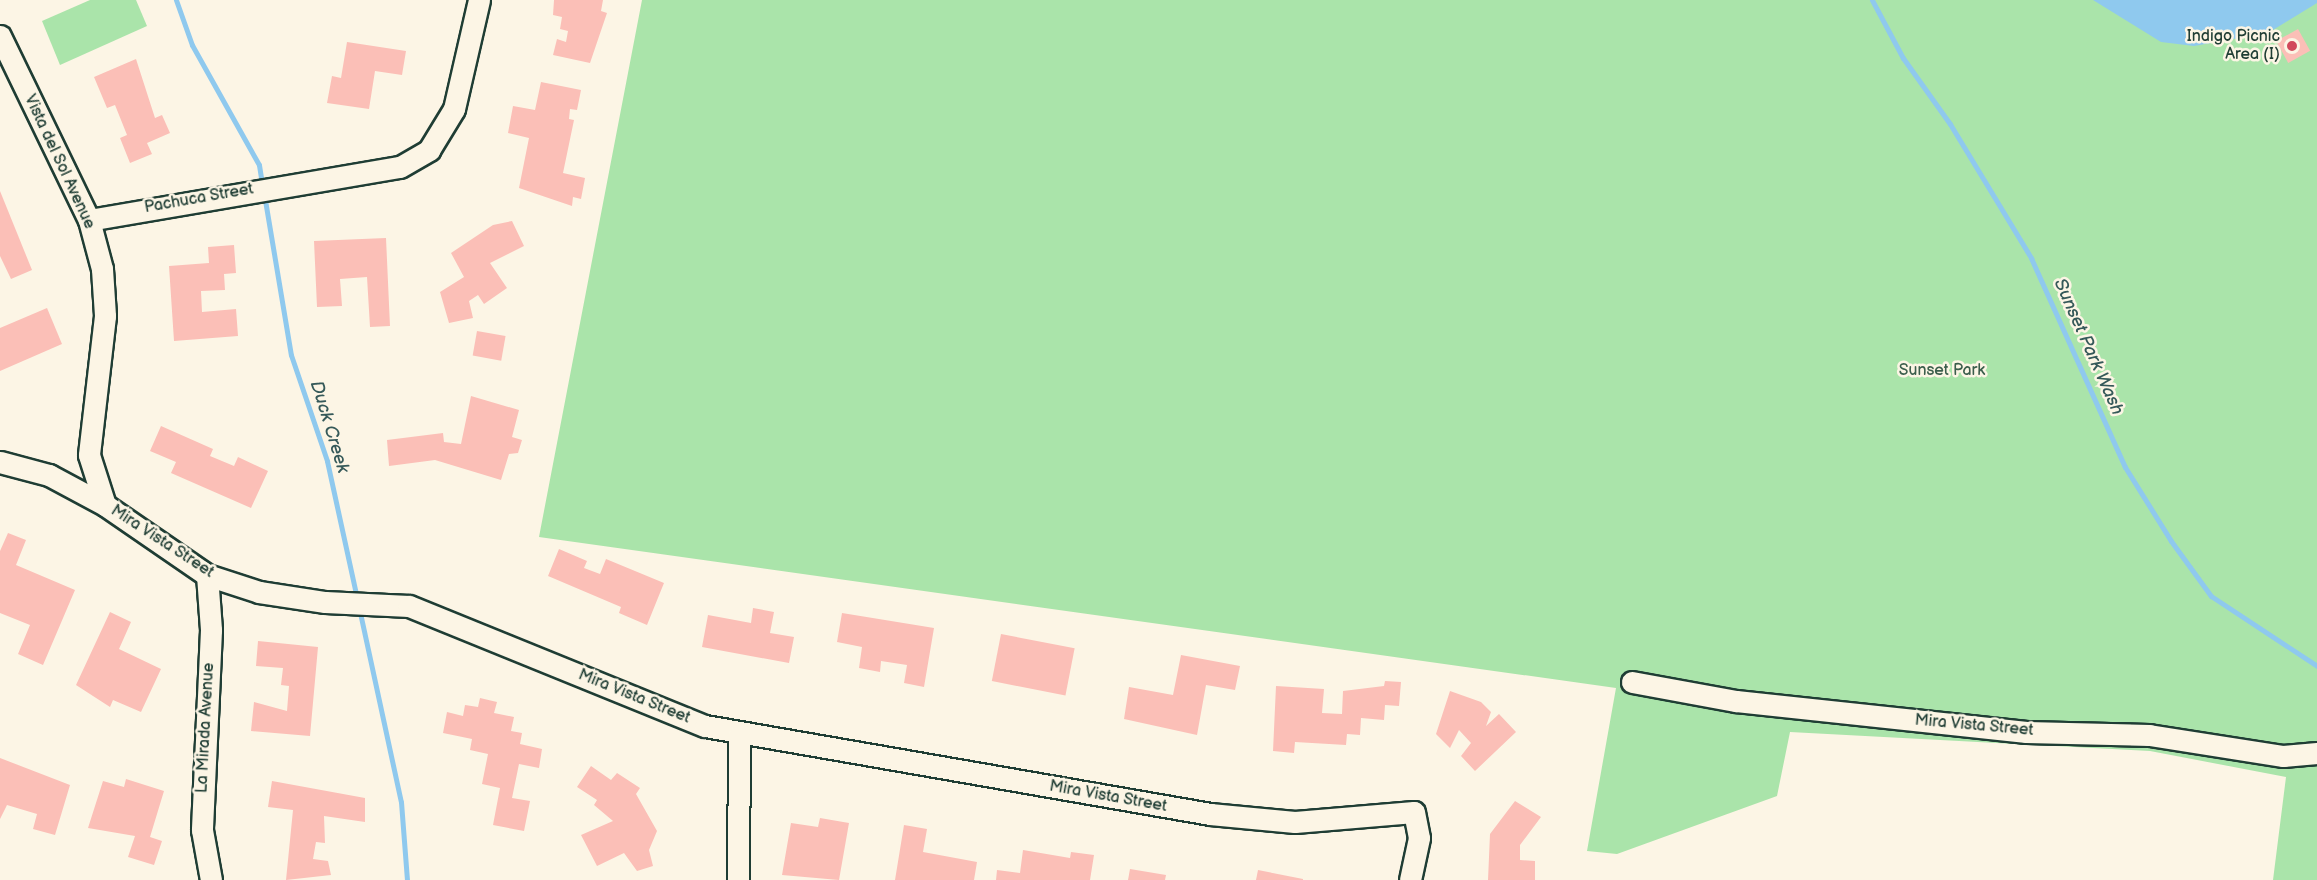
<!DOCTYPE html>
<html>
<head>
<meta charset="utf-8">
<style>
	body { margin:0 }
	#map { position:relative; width:2317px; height:880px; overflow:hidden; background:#fcf5e5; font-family:"Balsamiq Sans",sans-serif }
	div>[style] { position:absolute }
	.green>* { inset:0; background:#aae4aa }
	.water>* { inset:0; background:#8fc9ee }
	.stream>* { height:5px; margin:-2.5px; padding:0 2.5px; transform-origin:2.5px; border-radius:2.5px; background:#8fc9ee }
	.building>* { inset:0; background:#fbbfb7; transform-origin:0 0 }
	.roads { filter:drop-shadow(2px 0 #1f3d34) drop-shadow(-2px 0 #1f3d34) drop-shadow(0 2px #1f3d34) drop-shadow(0 -2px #1f3d34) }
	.minor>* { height:21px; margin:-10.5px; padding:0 10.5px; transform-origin:10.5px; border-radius:10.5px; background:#fcf5e5 }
	.dots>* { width:16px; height:16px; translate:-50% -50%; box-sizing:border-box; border:3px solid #fcf5e5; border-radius:50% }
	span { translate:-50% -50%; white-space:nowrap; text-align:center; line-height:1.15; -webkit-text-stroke:5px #fcf5e5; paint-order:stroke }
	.poi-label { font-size:16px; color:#1f3d34 }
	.right { translate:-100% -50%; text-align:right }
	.street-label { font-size:16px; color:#1f3d34 }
	.park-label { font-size:16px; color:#3b5e4c }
	.water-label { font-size:18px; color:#355959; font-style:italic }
</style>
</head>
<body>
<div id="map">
	<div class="green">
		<i style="clip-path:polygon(90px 0,136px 0,147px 26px,60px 65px,42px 21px)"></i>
		<i style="clip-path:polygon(642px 0,2317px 0,2317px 880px,2273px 880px,2286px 777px,2150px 751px,1790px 732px,1777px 796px,1617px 854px,1587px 851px,1616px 688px,539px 537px)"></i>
	</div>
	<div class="water">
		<i style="clip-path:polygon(2093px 0,2317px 0,2317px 3px,2268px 33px,2194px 46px,2161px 42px)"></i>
	</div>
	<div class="stream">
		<i style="left:176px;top:0;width:48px;rotate:70.4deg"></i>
		<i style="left:192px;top:45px;width:137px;rotate:60.8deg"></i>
		<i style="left:259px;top:165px;width:20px;rotate:81deg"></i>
		<i style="left:1872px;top:0;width:66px;rotate:61.9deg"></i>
		<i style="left:1903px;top:58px;width:81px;rotate:54.5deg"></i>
		<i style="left:1950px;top:124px;width:157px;rotate:58.8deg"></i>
		<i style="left:2031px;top:258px;width:229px;rotate:65.8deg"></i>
		<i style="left:2125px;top:467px;width:87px;rotate:58.1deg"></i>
		<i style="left:2171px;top:541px;width:68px;rotate:54deg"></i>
		<i style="left:2211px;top:596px;width:127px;rotate:33.4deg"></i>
		<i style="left:264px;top:194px;width:163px;rotate:80.5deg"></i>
		<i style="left:291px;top:355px;width:112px;rotate:71.2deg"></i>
		<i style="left:327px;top:461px;width:141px;rotate:77.7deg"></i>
		<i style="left:359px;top:608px;width:198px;rotate:77.8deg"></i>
		<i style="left:401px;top:802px;width:78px;rotate:85.6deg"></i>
	</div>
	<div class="building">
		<i style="clip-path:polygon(554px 0,603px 0,601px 11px,607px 13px,590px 63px,553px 55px,557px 39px,566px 42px,568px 31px,560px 29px,562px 17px,553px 15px)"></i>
		<i style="left:2298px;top:29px;width:25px;height:25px;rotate:61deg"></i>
		<i style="clip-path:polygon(347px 42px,406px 51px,402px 75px,375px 71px,369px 109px,327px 103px,332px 76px,341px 78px)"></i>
		<i style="clip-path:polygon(136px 59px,155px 118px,162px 115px,170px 133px,147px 143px,152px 154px,130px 163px,120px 138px,127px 135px,115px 105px,107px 108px,94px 77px)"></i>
		<i style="clip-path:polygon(541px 82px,581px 90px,577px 110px,570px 109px,569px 119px,574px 120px,563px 173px,585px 178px,581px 199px,573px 197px,572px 206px,519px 188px,529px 138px,508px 133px,513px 106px,535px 110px)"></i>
		<i style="clip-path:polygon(0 191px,32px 270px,11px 279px,0 256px)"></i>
		<i style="clip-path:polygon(512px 221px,524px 246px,490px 263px,507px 288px,484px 304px,478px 295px,469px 301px,473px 318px,449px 323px,440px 292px,464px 277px,451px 253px,493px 225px)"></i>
		<i style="clip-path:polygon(386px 238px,390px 326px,370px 327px,367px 277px,340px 279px,342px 306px,317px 307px,314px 241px)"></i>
		<i style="clip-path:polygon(234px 245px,236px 273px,224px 274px,225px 290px,201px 291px,202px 312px,236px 309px,238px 336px,174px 341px,169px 266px,209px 263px,208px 247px)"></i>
		<i style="clip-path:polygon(47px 308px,62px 344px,0 371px,0 328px)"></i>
		<i style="left:477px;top:331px;width:29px;height:25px;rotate:10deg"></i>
		<i style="clip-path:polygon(471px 396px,519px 410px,512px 437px,522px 440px,518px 453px,509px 454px,501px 480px,435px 460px,389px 466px,387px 440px,443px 433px,444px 442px,461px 444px)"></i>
		<i style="clip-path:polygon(161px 426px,213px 449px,210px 456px,234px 466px,238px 457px,268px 471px,251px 508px,171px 473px,176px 462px,150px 451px)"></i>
		<i style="clip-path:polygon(8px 533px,26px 540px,16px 565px,75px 590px,43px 665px,18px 654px,30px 625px,0 613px,0 551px)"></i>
		<i style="clip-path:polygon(559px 549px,587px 561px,584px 568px,600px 574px,606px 559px,664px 583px,647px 625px,619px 613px,621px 607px,548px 576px)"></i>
		<i style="clip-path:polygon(753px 608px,774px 612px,770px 633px,794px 637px,789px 663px,702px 647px,708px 615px,751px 623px)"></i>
		<i style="clip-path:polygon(110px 612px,131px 622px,119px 649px,161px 669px,141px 712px,113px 700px,110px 707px,76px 685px)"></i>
		<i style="clip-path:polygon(842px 613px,934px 628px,924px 687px,904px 683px,907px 665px,881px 661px,880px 672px,859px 668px,862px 647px,837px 642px)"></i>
		<i style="left:1001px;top:634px;width:75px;height:48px;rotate:11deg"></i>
		<i style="clip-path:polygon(258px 641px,318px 647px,310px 736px,251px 731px,254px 702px,287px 711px,289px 686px,281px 685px,283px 668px,256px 666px)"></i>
		<i style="clip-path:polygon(1181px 655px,1240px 666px,1235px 690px,1206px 685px,1197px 735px,1124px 719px,1129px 687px,1173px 695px)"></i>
		<i style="clip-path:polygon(1385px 681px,1401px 682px,1399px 706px,1385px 705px,1384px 720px,1361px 718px,1360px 735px,1347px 734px,1346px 745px,1295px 742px,1294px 753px,1273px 751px,1276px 686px,1324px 689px,1322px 713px,1342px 714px,1343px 691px,1384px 686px)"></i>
		<i style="clip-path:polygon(1450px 691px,1481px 702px,1491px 712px,1486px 726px,1499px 714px,1516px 732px,1475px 771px,1461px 756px,1471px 743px,1459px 730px,1450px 748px,1436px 734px)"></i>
		<i style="clip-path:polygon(480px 698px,497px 702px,494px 713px,514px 717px,511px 731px,522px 733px,520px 744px,542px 749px,539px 768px,519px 764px,512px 798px,530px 801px,524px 831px,493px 825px,500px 788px,482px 784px,488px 754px,470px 750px,472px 739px,443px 733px,447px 712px,463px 716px,465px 705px,478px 707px)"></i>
		<i style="clip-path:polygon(0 758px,70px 785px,55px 835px,33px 829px,37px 814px,7px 805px,0 819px)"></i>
		<i style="clip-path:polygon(591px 766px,611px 780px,617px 773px,640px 788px,636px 794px,657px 831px,649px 850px,653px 866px,637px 871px,624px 853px,597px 866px,581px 835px,613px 821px,594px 805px,597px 800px,577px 787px)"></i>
		<i style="clip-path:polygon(126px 779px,164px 791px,150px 837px,162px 841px,154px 865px,128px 857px,135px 836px,88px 828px,103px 781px,124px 787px)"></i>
		<i style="clip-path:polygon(272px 781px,365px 798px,365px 822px,324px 816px,325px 843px,316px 842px,313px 859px,328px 861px,331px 875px,286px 880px,293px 810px,268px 807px)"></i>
		<i style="clip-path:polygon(1515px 801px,1541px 817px,1520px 845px,1520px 860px,1535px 861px,1535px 880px,1488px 880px,1490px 834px)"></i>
		<i style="clip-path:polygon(820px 818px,849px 823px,839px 880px,782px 875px,791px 823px,818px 827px)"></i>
		<i style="clip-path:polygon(904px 825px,927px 829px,923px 852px,977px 862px,974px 880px,895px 880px)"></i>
		<i style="clip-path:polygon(1023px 850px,1070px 858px,1071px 852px,1094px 855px,1090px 880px,996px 880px,997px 870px,1020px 873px)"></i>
		<i style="clip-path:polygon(1130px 869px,1166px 875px,1165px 880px,1128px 880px)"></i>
		<i style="clip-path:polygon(1258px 870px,1303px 879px,1303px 880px,1256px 880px)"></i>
	</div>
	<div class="roads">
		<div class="minor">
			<i style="left:0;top:36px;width:204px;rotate:64.2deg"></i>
			<i style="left:89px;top:220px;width:51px;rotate:75.1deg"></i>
			<i style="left:102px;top:269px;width:47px;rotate:86.3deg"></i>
			<i style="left:105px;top:316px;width:140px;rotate:96.6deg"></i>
			<i style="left:89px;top:455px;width:52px;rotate:72.3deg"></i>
			<i style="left:89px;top:220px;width:315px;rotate:-9.7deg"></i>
			<i style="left:400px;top:167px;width:34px;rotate:-30deg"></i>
			<i style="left:429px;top:150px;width:48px;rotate:-58.6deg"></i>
			<i style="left:454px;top:109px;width:112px;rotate:-77.1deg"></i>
			<i style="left:0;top:462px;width:51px;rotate:14.9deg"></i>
			<i style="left:49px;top:475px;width:64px;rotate:28.2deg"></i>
			<i style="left:105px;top:505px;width:124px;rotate:34.5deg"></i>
			<i style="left:207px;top:575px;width:55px;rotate:18.1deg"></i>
			<i style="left:259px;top:592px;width:67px;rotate:8.6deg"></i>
			<i style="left:325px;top:602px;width:84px;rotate:2.7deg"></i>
			<i style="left:409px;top:606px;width:319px;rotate:22.1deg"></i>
			<i style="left:705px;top:726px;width:513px;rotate:9.88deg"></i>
			<i style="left:1210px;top:814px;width:85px;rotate:5.4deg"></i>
			<i style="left:1295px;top:822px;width:119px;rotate:-4.8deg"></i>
			<i style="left:1414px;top:812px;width:26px;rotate:79deg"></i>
			<i style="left:1419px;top:838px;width:43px;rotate:102.1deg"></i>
			<i style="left:207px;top:575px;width:55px;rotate:85.8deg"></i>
			<i style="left:211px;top:630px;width:200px;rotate:92.6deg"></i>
			<i style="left:202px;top:830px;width:51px;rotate:79.8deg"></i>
			<i style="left:1632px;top:682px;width:106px;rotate:10.4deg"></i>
			<i style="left:1736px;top:701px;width:292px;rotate:6.1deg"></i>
			<i style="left:2026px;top:732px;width:123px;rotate:1.4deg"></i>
			<i style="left:2149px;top:735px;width:136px;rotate:8.9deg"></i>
			<i style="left:2283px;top:756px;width:34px;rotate:-5deg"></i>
			<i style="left:738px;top:880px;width:146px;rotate:-89.6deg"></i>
		</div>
	</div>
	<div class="dots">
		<i style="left:2292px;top:46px;background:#d1495b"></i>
	</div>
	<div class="poi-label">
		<span class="right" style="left:2280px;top:46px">Indigo Picnic<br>Area (I)</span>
	</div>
	<div class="street-label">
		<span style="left:59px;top:162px;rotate:65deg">Vista del Sol Avenue</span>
		<span style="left:199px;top:199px;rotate:-10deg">Pachuca Street</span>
		<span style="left:162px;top:542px;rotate:33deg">Mira Vista Street</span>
		<span style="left:634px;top:697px;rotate:22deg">Mira Vista Street</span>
		<span style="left:1974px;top:726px;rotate:5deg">Mira Vista Street</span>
		<span style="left:206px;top:728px;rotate:-87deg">La Mirada Avenue</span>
		<span style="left:1108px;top:797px;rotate:10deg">Mira Vista Street</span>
	</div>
	<div class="park-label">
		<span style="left:1942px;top:371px">Sunset Park</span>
	</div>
	<div class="water-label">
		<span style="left:2088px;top:347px;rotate:66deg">Sunset Park Wash</span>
		<span style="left:329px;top:427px;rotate:73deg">Duck Creek</span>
	</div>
</div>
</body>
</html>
